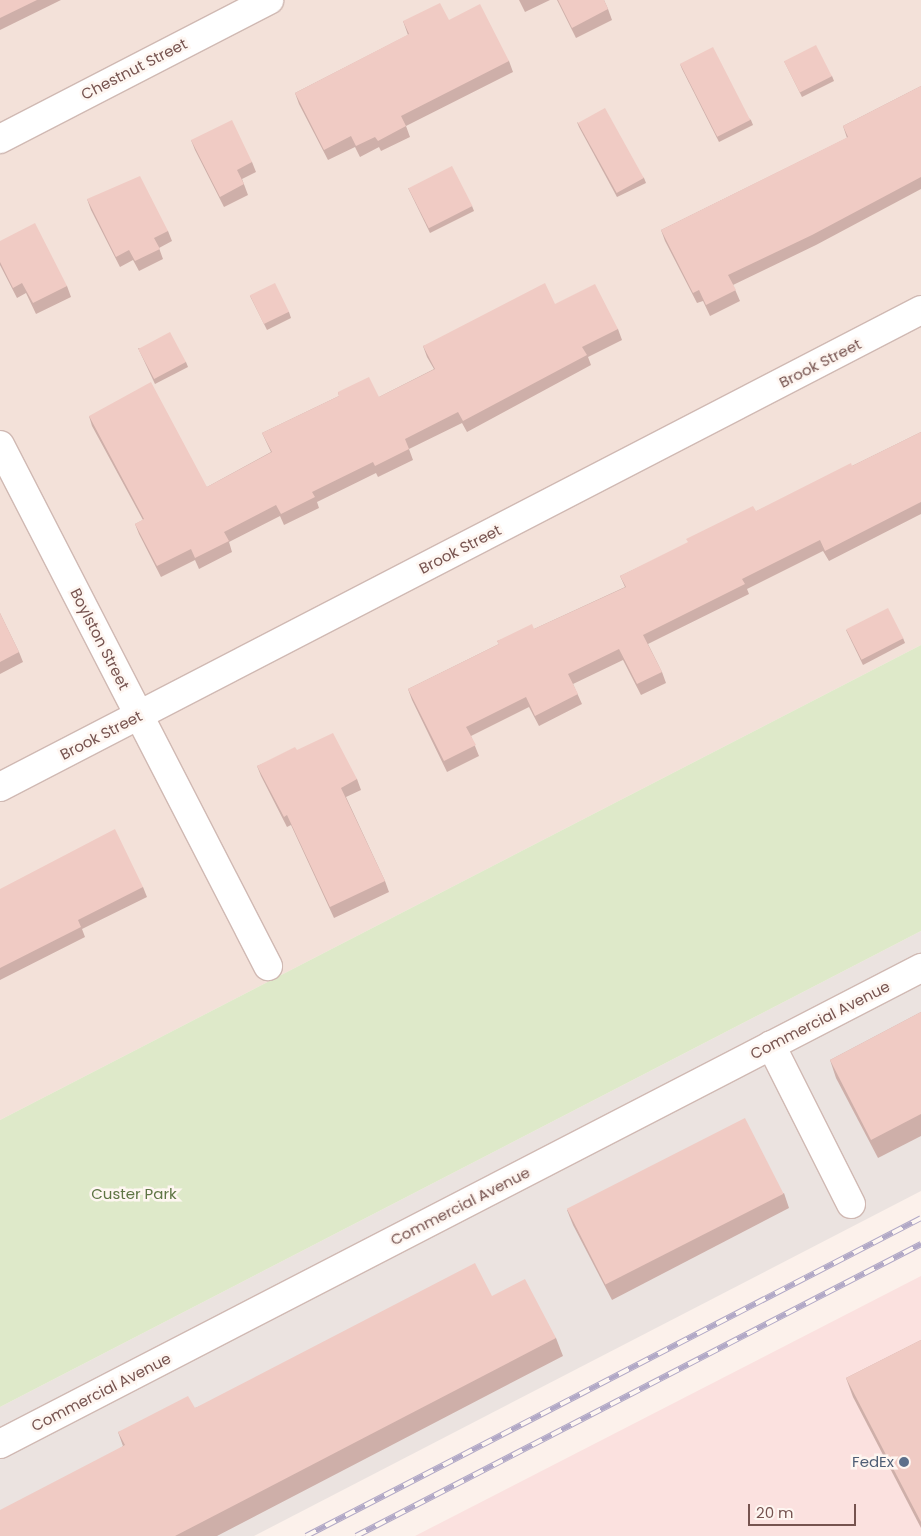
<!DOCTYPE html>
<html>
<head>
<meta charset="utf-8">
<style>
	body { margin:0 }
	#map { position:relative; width:921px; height:1536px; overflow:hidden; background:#fcf1eb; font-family:Poppins,sans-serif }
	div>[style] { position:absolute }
	.residential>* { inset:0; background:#f3e1d9 }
	.commercial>* { inset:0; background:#fbe1df }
	.industrial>* { inset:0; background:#ebe3e0 }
	.green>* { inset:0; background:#dee9c9 }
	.roads { filter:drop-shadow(1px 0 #d0b9b3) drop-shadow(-1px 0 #d0b9b3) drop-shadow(0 1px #d0b9b3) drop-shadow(0 -1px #d0b9b3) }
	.minor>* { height:28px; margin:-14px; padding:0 14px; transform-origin:14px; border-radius:14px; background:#fff }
	.rail>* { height:5.5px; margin-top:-2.75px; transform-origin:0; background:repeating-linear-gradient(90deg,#fef6f1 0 11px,#b1a8c6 0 22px); box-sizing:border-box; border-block:1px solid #b1a8c6 }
	.wall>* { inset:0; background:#ceafa9 }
	.building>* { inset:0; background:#f0cbc4; transform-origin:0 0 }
	.dots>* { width:14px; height:14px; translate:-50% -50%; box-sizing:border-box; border:2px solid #fef6f1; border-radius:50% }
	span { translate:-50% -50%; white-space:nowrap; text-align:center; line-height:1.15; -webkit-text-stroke:5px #fef6f1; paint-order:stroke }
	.street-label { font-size:15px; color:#76534f }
	.park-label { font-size:15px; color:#5e7544 }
	.service-label { font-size:15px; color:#4e5e75 }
	.right { translate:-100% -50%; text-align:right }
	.scale { position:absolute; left:748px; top:1504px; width:108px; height:22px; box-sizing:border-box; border:2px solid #76534f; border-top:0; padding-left:6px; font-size:15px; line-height:18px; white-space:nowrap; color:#76534f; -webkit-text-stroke:4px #fef6f1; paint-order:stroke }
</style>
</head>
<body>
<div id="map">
	<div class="residential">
		<i style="clip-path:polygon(0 0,921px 0,921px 645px,0 1120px)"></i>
	</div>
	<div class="commercial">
		<i style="clip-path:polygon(921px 1276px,921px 1536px,415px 1536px)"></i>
	</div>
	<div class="industrial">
		<i style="clip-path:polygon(921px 931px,921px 1191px,254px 1536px,0 1536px,0 1407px)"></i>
	</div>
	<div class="green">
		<i style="clip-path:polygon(921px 645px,921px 931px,0 1407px,0 1120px)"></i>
	</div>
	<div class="roads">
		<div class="minor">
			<i style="left:0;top:139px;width:303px;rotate:-27.3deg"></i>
			<i style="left:0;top:445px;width:586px;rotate:62.78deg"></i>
			<i style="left:0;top:787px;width:1037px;rotate:-27.38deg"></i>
			<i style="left:771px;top:1045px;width:178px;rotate:63.3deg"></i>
			<i style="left:0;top:1444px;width:1037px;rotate:-27.33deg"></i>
		</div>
	</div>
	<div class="rail">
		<i style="left:306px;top:1536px;width:692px;rotate:-27.34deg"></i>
		<i style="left:356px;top:1536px;width:636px;rotate:-27.33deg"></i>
	</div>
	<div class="wall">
		<i style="clip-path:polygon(0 0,61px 0,0 30px)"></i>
		<i style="clip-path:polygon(519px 0,550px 0,525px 12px)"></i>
		<i style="clip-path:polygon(557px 0,604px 0,608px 9px,612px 20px,576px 38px)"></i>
		<i style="clip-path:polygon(449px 20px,509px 61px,513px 72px,406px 126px,410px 137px,381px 151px,379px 147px,360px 157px,355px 147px,328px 160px,299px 104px,295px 93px,408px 35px,403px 21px)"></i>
		<i style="clip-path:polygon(784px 61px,832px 76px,834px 81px,802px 97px)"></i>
		<i style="clip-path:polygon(680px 64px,751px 120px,753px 125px,719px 142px,682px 69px)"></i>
		<i style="clip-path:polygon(921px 86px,921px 189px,816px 245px,733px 285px,740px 301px,710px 316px,703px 301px,697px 303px,665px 241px,661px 230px,847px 138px,843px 126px)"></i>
		<i style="clip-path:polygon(577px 122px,644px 178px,646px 183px,617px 197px,579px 127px)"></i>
		<i style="clip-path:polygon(191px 140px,252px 162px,256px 172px,242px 179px,248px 195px,224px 207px,195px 150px)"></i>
		<i style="clip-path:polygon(408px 188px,472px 206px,474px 211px,430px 233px)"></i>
		<i style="clip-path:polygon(87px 199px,168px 231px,172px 241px,159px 248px,163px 259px,139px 271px,133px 260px,120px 267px,91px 210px)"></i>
		<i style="clip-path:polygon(0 241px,67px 286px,71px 297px,36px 314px,26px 293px,17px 298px,0 265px)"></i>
		<i style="clip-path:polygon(250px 296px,289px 312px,291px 318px,267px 330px)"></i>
		<i style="clip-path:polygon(555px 304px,618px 329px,622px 340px,588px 357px,591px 365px,467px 432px,462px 423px,409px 449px,413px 460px,378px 477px,376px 473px,317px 502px,319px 508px,284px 525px,280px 516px,229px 542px,232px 552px,199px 569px,195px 560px,161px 577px,139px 534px,135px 524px,143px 520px,92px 426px,89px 416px,207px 487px,271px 452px,262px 433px,339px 396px,338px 392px,379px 397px,434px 369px,427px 357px,423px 346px)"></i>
		<i style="clip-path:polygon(138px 348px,186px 362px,188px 367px,155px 384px)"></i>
		<i style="clip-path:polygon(921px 432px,921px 514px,829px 561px,823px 551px,747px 589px,749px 594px,648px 644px,662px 672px,666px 683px,641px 695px,623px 660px,573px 684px,582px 704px,539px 726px,529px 707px,471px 736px,479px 756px,447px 772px,412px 700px,408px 689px,499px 644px,497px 641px,534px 629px,625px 587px,620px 576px,852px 466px)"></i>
		<i style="clip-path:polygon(0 613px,19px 652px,23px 662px,0 674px)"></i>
		<i style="clip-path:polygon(846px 630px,903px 638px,905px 643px,863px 665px)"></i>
		<i style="clip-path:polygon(297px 750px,357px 779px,361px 790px,346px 797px,385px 881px,389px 892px,334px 918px,291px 825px,287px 827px,261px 776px,257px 766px)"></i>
		<i style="clip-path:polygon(143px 887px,147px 897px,82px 929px,85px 937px,0 980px,0 889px)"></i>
		<i style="clip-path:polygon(921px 1012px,921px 1136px,878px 1158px,836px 1078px,830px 1060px)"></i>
		<i style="clip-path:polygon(784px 1193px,789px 1208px,612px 1300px,573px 1225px,567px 1210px)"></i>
		<i style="clip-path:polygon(492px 1296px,556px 1338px,563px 1356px,217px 1536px,0 1536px,123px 1446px,118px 1432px,195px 1408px)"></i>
		<i style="clip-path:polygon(921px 1340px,921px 1528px,853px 1397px,846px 1378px)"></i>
	</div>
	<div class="building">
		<i style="clip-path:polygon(0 0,37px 0,0 18px)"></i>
		<i style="clip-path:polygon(558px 0,604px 0,608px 9px,572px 28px)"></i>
		<i style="clip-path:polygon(440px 3px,449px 20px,480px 4px,509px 61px,401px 116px,406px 126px,378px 141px,375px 137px,356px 146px,351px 136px,324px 150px,295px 93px,409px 34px,403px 21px)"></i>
		<i style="left:816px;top:45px;width:35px;height:36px;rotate:63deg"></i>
		<i style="left:713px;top:47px;width:82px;height:37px;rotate:63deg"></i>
		<i style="clip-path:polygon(921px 86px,921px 177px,812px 235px,728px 275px,736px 290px,706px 305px,699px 290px,693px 293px,661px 230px,848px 137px,843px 126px)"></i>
		<i style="left:605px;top:108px;width:80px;height:31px;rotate:61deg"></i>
		<i style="clip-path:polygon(232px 120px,252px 162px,237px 170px,244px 184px,220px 197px,191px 140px)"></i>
		<i style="left:452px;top:166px;width:45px;height:49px;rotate:63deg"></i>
		<i style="clip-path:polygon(140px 176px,168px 231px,154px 238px,160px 249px,135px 261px,129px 250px,116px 257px,87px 199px)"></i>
		<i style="clip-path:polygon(35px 223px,67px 286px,33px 303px,22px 283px,13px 288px,0 262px,0 241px)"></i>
		<i style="left:275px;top:283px;width:32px;height:28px;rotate:64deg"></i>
		<i style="clip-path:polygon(545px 283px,555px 304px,595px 284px,618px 329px,582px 347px,587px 355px,463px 421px,458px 412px,405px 439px,409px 449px,375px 466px,373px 462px,312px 492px,315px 497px,281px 514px,276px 505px,224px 532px,229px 541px,195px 558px,191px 549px,157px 566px,135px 524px,144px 519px,89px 416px,151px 382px,207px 487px,272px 452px,262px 433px,339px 396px,338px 392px,369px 377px,379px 397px,435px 369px,423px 346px)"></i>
		<i style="left:170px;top:332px;width:34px;height:36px;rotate:62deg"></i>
		<i style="clip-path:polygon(921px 432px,921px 502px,825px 551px,820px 540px,742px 579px,745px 584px,643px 635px,662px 672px,637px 684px,619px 649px,568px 674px,578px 694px,535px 716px,526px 697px,466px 727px,476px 745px,444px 761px,408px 689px,499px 644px,497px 641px,532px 624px,534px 629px,626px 587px,620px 576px,688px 542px,686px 539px,753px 506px,756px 511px,851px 463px,852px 466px)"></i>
		<i style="left:888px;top:608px;width:34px;height:47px;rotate:63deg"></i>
		<i style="clip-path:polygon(0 613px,19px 652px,0 662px)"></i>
		<i style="clip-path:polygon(333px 733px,357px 779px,341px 788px,385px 881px,330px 907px,287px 815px,284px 817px,257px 766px,295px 747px,297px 750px)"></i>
		<i style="clip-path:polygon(115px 829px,143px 887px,78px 920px,81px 927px,0 968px,0 889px)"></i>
		<i style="clip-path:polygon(921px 1012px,921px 1114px,871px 1140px,830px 1060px)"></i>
		<i style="left:745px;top:1118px;width:85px;height:200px;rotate:63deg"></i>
		<i style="clip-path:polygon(475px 1263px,492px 1296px,525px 1279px,556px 1338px,175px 1536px,0 1536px,0 1510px,125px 1445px,118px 1432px,188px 1396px,195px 1408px)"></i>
		<i style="clip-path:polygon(921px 1340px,921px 1522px,846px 1378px)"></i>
	</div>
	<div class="dots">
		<i style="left:904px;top:1462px;background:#5c6f8a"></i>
	</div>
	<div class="street-label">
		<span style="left:134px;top:69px;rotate:-27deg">Chestnut Street</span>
		<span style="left:820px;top:363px;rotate:-27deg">Brook Street</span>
		<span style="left:460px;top:549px;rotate:-27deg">Brook Street</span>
		<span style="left:100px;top:639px;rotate:63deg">Boylston Street</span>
		<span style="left:101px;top:735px;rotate:-27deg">Brook Street</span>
		<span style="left:820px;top:1020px;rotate:-27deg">Commercial Avenue</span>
		<span style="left:460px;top:1206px;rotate:-27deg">Commercial Avenue</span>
		<span style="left:101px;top:1392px;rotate:-27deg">Commercial Avenue</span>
	</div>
	<div class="park-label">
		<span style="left:134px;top:1194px">Custer Park</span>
	</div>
	<div class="service-label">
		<span class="right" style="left:894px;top:1462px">FedEx</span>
	</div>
	<div class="scale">20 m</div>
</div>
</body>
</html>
